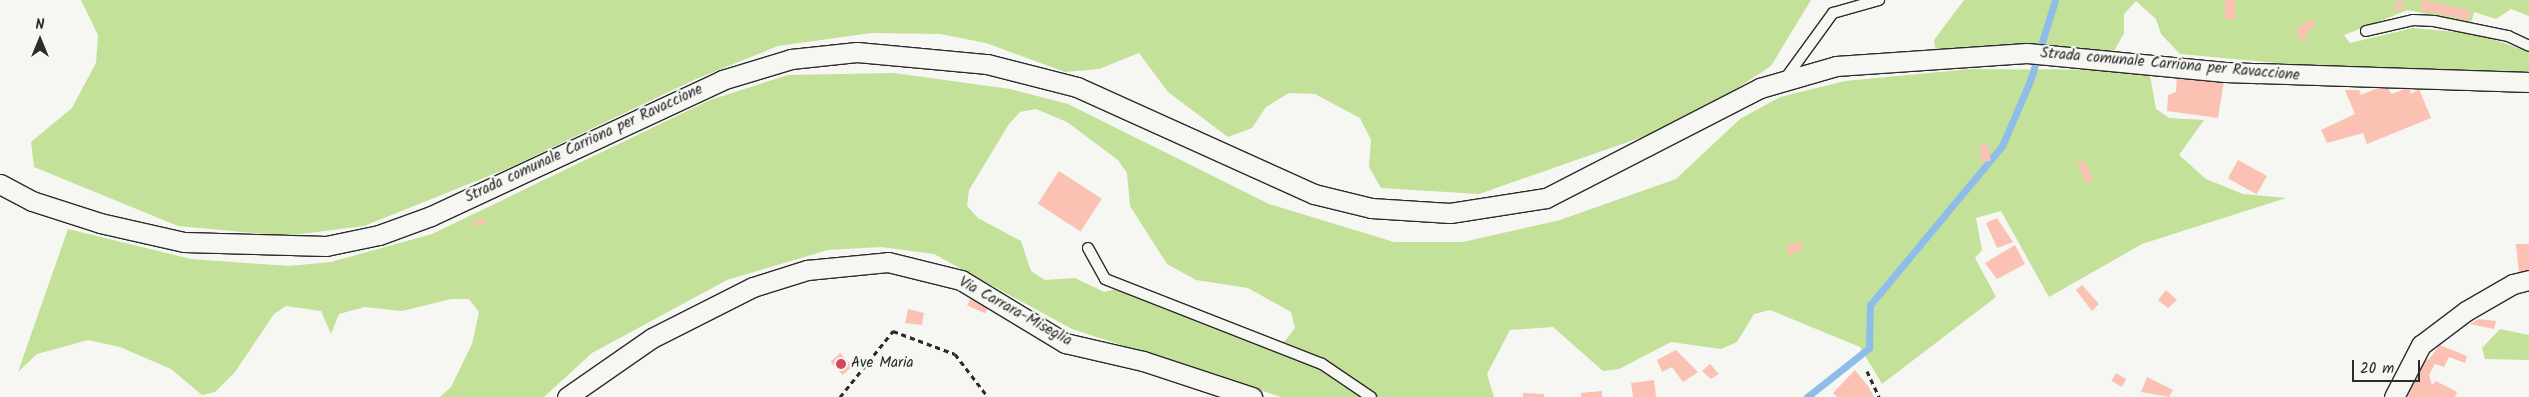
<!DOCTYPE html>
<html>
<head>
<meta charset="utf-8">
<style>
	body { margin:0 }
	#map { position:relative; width:2529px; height:397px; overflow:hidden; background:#f6f6f2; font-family:Kalam,sans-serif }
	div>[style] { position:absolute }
	.green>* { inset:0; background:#c3e199 }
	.stream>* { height:7px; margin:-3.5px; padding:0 3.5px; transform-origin:3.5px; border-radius:3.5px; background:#8fbde9 }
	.building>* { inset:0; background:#fbc1b2; transform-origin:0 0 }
	.round { border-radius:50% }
	.path>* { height:3px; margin-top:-1.5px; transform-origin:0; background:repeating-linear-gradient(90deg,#2b2b2b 0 5px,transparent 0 9px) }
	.roads { filter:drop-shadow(1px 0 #2b2b2b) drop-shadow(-1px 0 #2b2b2b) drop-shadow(0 1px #2b2b2b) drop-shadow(0 -1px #2b2b2b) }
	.lane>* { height:10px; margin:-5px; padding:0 5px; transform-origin:5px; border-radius:5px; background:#f6f6f2 }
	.street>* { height:19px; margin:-9.5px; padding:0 9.5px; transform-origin:9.5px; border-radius:9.5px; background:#f6f6f2 }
	.dots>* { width:14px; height:14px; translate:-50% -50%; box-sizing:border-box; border:2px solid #f6f6f2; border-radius:50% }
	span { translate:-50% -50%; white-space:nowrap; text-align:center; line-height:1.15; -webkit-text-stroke:4.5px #f6f6f2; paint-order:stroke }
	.street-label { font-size:15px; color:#2b2b2b }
	.poi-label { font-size:15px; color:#2b2b2b }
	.left { translate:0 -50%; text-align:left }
	.north { position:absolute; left:15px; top:15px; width:50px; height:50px; -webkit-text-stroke:4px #f6f6f2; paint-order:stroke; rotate:0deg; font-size:14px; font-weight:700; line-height:20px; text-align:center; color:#2b2b2b }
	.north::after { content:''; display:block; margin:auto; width:18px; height:22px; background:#2b2b2b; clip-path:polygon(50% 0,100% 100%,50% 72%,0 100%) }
	.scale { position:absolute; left:2352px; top:360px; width:68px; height:22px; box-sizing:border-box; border:2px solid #2b2b2b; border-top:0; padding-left:6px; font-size:15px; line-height:18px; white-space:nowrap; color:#2b2b2b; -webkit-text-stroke:4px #f6f6f2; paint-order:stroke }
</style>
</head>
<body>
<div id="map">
	<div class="green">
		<i style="clip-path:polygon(81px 0,1811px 0,1771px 66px,1733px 91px,1662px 130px,1479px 194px,1381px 188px,1369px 167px,1371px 140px,1360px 118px,1315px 94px,1289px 93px,1266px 107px,1252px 128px,1228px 137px,1168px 92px,1139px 53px,1099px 69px,1065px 72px,986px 43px,940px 34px,871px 33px,778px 46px,696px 79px,511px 167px,364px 226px,285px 236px,178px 226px,34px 167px,31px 142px,72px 108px,96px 63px,98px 35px)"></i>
		<i style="clip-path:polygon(1964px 0,2529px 0,2529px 16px,2511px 9px,2496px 19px,2474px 12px,2471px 23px,2408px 10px,2344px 35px,2350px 43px,2413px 28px,2478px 34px,2529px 52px,2529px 73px,2319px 67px,2180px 54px,2161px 34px,2156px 19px,2136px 1px,2124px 14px,2124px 33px,2114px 51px,2043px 46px,1936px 53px,1934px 40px)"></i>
		<i style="clip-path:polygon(evenodd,1971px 69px,2134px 70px,2150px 75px,2156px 109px,2169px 118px,2204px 120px,2179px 155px,2206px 179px,2243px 194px,2286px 198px,2142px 244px,2049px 297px,2001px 211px,1976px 218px,1982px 250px,1975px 258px,1996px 297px,1882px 384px,1860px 347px,1770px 310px,1754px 314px,1737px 342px,1721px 349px,1671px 342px,1619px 369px,1603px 371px,1553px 327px,1510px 330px,1487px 374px,1494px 397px,1281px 397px,1072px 329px,934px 254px,881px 247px,828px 250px,727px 280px,592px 353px,544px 397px,440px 397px,451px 387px,472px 344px,479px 312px,469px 299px,451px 299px,402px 311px,365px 307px,339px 314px,331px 334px,321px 311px,286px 306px,274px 314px,235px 372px,215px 392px,202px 395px,171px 369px,120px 347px,88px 340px,37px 354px,18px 372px,68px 229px,191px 259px,289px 266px,331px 262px,432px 234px,710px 100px,788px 75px,894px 73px,1010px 89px,1068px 104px,1269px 204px,1394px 242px,1463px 242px,1560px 220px,1676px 179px,1740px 119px,1780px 97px,1845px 81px,1971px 69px,1036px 109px,1067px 122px,1118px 160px,1127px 173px,1130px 206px,1167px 264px,1196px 280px,1248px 288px,1291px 312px,1295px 328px,1285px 341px,1270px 343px,1195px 314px,1163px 309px,1120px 288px,1104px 292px,1075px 278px,1045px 280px,1031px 271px,1021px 241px,978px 218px,967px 206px,969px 190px,1009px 124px,1020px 112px,1036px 109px)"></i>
		<i style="clip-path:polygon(2500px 329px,2529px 335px,2529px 360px,2485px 359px,2482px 348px)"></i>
	</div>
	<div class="stream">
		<i style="left:1807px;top:397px;width:79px;rotate:-38.3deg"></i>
		<i style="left:1869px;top:348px;width:43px;rotate:-88.7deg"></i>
		<i style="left:1870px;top:305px;width:207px;rotate:-50.3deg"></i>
		<i style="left:2002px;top:146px;width:71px;rotate:-66.7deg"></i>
		<i style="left:2030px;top:81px;width:85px;rotate:-72.8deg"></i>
	</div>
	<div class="building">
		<i style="left:2225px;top:0;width:10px;height:19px"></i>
		<i style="left:2422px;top:0;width:49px;height:10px;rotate:12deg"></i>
		<i class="round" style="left:2394.5px;top:0.5px;width:9px;height:9px"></i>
		<i style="clip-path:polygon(2312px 18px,2315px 27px,2305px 32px,2308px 39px,2302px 42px,2296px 30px)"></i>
		<i style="clip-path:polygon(2177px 77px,2224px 81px,2218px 118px,2167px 111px,2168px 95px,2176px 92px)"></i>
		<i style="clip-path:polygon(2385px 85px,2392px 94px,2409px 87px,2411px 94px,2419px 89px,2431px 118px,2367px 144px,2363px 133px,2327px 143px,2321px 130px,2355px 114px,2345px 90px,2359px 90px,2361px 95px)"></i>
		<i style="left:1988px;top:144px;width:17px;height:9px;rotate:80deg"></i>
		<i style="left:2238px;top:160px;width:33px;height:21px;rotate:29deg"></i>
		<i style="clip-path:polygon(2085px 162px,2093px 179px,2086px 184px,2077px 163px)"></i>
		<i style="left:1059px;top:171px;width:51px;height:39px;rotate:33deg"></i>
		<i style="clip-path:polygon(485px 218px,486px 223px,473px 226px,472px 223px)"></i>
		<i style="clip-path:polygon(1997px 218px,2013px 242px,1997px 248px,1986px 223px)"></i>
		<i style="clip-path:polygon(1800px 241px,1804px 247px,1790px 256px,1785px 247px)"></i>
		<i style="clip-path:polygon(2516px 244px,2529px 244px,2529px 274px,2519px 274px)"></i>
		<i style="clip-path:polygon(2015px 245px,2025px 264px,1997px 279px,1985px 263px)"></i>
		<i style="clip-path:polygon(2082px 285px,2099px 304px,2092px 311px,2076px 290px)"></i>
		<i style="clip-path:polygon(2166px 290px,2177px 300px,2168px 308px,2158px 300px)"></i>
		<i style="left:970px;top:299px;width:20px;height:7px;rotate:24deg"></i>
		<i style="clip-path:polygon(908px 309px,924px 313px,922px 325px,905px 323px)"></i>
		<i style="clip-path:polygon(2479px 319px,2496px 321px,2494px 329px,2470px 324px)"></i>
		<i style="clip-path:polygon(2440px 345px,2467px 356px,2465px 363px,2449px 357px,2444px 367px,2435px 364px,2429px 375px,2432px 385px,2436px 381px,2457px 392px,2455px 397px,2403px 397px,2422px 358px,2428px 360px)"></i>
		<i style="clip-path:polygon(1676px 350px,1698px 372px,1683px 382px,1672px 367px,1662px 372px,1657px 360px)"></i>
		<i style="left:840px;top:353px;width:18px;height:13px;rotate:47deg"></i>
		<i style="clip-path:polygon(1710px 364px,1719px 374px,1711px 379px,1702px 371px)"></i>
		<i style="clip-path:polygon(1855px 370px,1868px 386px,1874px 397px,1837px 397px,1833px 393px)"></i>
		<i style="left:2116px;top:373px;width:12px;height:9px;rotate:31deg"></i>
		<i style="clip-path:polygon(2147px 377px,2173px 390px,2169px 397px,2141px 392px)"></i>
		<i style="clip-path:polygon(1654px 380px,1656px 397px,1633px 397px,1631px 383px)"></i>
		<i style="clip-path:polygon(1602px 391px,1602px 397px,1581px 397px,1581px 393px)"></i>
		<i style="clip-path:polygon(1523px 393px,1544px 394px,1544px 397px,1523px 397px)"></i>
	</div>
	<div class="path">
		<i style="left:1867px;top:371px;width:29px;rotate:65deg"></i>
		<i style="left:840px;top:397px;width:85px;rotate:-51.2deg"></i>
		<i style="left:893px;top:331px;width:66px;rotate:20.4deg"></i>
		<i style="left:955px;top:354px;width:54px;rotate:52.5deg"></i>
	</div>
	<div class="roads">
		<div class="lane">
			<i style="left:2366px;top:31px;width:48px;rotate:-13.2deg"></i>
			<i style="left:2413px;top:20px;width:21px;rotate:3deg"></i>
			<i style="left:2434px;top:21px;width:76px;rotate:11.5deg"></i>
			<i style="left:2508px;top:36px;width:23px;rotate:25deg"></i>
			<i style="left:1785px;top:79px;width:82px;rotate:-54deg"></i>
			<i style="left:1833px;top:13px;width:48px;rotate:-15.8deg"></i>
			<i style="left:1088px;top:248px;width:35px;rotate:61deg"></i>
			<i style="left:1105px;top:279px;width:233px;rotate:21.4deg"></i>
			<i style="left:1322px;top:364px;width:59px;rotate:34deg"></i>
		</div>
		<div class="street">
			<i style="left:0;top:184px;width:36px;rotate:28deg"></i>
			<i style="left:32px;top:201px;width:71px;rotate:17.9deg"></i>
			<i style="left:100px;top:223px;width:86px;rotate:12.7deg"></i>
			<i style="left:184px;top:242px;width:142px;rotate:1.6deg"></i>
			<i style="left:326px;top:246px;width:54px;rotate:-11.7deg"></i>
			<i style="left:379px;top:235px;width:55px;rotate:-20.1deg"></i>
			<i style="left:431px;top:216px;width:321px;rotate:-25deg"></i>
			<i style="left:722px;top:80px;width:72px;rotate:-16.9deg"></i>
			<i style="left:791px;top:59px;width:66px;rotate:-6.1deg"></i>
			<i style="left:857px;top:52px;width:131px;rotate:5.3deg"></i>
			<i style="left:987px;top:64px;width:93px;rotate:14.3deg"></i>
			<i style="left:1077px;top:87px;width:260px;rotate:24.3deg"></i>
			<i style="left:1314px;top:194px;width:59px;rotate:13.8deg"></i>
			<i style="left:1371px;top:208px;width:79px;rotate:3.6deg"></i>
			<i style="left:1450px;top:213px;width:97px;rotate:-8.9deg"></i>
			<i style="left:1546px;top:198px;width:241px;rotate:-27.2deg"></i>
			<i style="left:1760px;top:88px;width:79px;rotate:-16.1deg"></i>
			<i style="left:1836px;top:66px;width:191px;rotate:-3.9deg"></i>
			<i style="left:2027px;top:53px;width:199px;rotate:5.5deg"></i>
			<i style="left:2225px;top:72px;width:304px;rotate:1.9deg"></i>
			<i style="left:567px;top:397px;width:103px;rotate:-34.8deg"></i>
			<i style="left:652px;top:338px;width:113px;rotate:-26.8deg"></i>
			<i style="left:753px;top:287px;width:57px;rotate:-17.5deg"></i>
			<i style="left:807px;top:270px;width:81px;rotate:-5.6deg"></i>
			<i style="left:888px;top:262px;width:75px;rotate:13.9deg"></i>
			<i style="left:961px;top:280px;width:122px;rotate:31.2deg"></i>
			<i style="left:1065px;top:343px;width:80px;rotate:13deg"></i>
			<i style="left:1143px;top:361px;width:115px;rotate:18.3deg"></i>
			<i style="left:2394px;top:397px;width:59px;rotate:-62.6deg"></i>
			<i style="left:2421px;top:345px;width:56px;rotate:-37.1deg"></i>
			<i style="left:2466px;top:311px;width:54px;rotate:-29.9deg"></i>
			<i style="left:2513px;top:284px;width:16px;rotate:-14deg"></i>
		</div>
	</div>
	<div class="dots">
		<i style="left:841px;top:364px;background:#d1495b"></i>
	</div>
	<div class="street-label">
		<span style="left:2170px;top:65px;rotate:5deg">Strada comunale Carriona per Ravaccione</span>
		<span style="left:584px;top:144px;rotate:-25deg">Strada comunale Carriona per Ravaccione</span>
		<span style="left:1015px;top:312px;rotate:29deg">Via Carrara-Miseglia</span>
	</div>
	<div class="poi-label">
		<span class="left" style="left:851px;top:364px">Ave Maria</span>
	</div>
	<div class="north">N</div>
	<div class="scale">20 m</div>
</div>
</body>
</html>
